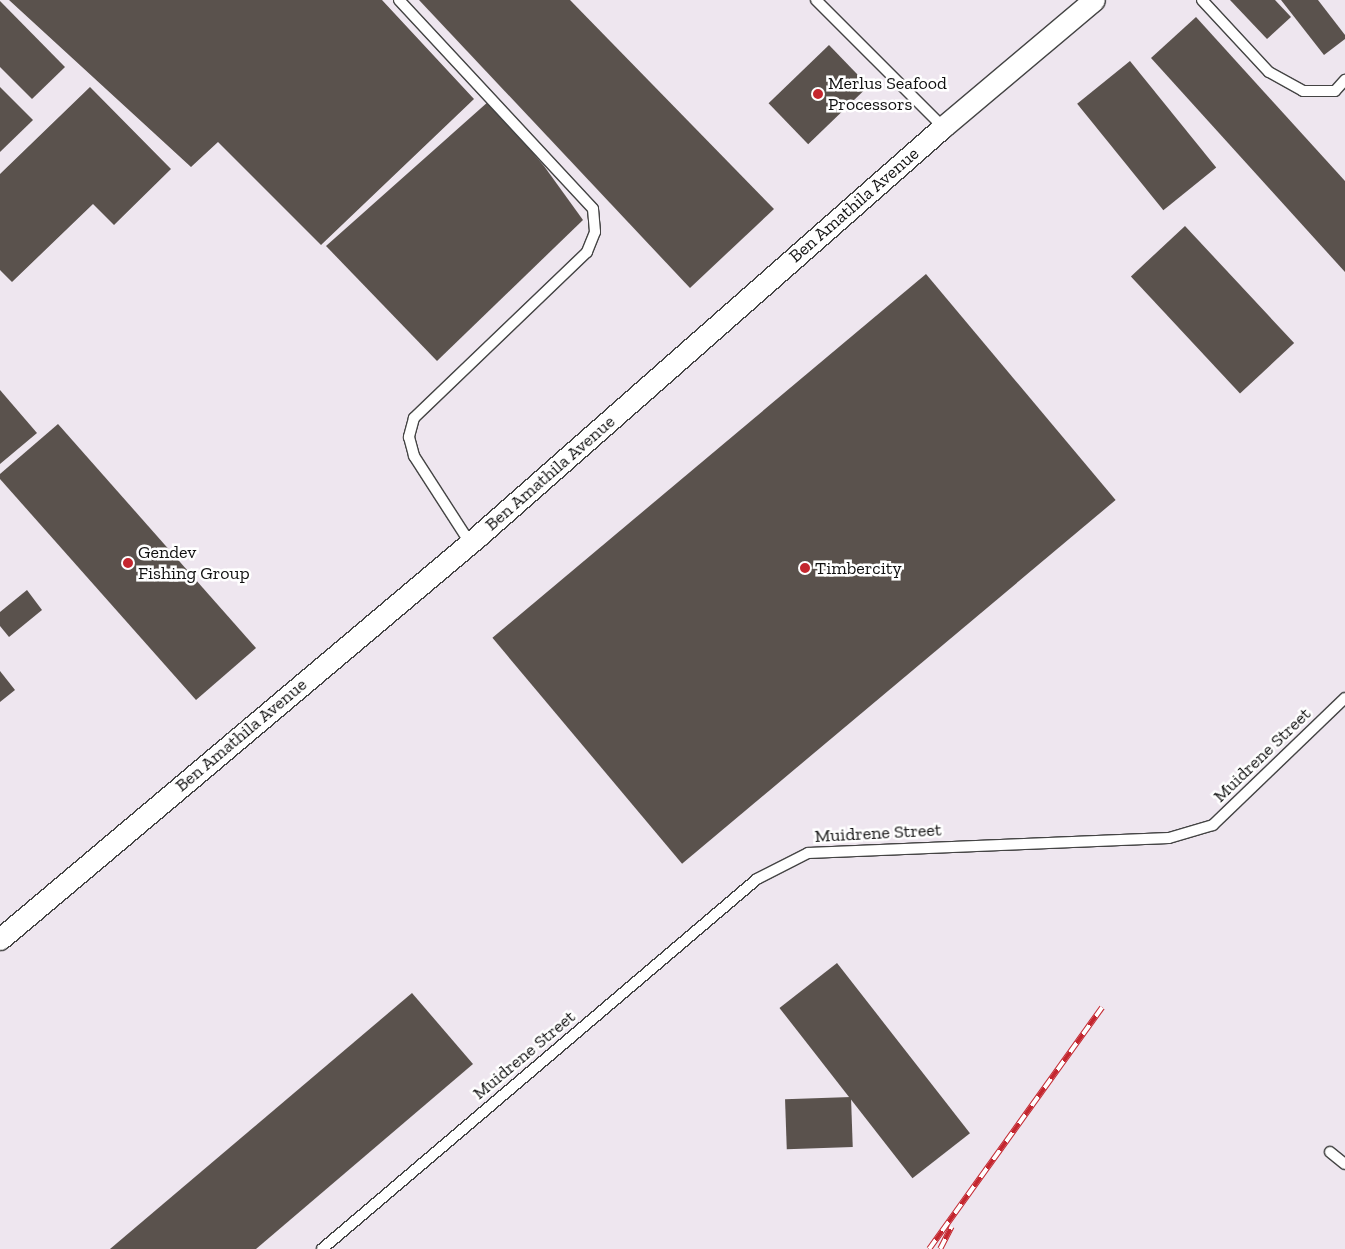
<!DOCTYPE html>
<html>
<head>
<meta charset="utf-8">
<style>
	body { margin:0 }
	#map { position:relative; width:1345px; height:1249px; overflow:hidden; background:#fffdf5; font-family:"Zilla Slab",serif }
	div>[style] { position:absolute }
	.industrial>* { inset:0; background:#eee6ef; transform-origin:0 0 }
	.building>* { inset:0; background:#5a524d; transform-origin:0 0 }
	.roads { filter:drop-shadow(1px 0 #444) drop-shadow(-1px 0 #444) drop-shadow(0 1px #444) drop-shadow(0 -1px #444) }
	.service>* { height:10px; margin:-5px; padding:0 5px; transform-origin:5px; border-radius:5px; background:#fff }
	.minor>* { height:21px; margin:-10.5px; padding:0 10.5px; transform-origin:10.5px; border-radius:10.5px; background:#fff }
	.rail>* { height:5.5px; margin-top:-2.75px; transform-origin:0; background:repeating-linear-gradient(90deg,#fff 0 11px,#c4262e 0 22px); box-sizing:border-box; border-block:1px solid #c4262e }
	.dots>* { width:14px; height:14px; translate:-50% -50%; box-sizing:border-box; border:2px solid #fff; border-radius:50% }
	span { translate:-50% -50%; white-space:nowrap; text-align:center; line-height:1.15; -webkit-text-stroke:5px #fff; paint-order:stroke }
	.poi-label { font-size:18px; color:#111 }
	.left { translate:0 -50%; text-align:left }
	.street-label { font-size:18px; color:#111 }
</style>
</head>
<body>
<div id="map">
	<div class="industrial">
		<i style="left:0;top:0;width:1345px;height:1249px"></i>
	</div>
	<div class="building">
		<i style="clip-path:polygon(9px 0,382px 0,474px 99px,321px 245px,218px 142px,191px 167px)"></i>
		<i style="clip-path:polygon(419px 0,570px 0,774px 209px,690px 288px)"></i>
		<i style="clip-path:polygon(1230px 0,1275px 0,1291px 17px,1267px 39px)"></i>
		<i style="clip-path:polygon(1281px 0,1318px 0,1345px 35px,1345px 39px,1324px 55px)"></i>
		<i style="clip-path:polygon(0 1px,65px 67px,32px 99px,0 67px)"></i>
		<i style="clip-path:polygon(1196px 17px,1345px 181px,1345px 272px,1151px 58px)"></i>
		<i style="left:829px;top:45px;width:57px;height:84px;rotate:46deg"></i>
		<i style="left:1130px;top:61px;width:137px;height:68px;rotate:51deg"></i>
		<i style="clip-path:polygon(0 87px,33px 120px,0 152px)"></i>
		<i style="clip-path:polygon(90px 87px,171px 169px,114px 225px,93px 204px,12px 282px,0 270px,0 174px)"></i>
		<i style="clip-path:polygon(489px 101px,544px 166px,583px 220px,437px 361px,326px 246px)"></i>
		<i style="left:1185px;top:226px;width:160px;height:74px;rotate:47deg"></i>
		<i style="left:926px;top:274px;width:295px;height:566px;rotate:50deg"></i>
		<i style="clip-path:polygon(0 390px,37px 433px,0 464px)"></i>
		<i style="clip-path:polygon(58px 424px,256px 648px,196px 700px,0 479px,0 474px)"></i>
		<i style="clip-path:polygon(27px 590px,42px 610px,9px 637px,0 626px,0 612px)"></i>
		<i style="clip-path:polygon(0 671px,15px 690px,0 702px)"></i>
		<i style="left:837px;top:963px;width:216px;height:73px;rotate:52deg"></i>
		<i style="clip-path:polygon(412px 993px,473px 1064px,256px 1249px,110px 1249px)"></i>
		<i style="left:851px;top:1097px;width:50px;height:66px;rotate:88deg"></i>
	</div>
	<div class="roads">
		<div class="service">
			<i style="left:399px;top:0;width:285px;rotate:47.1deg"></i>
			<i style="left:593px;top:209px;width:23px;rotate:85deg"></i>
			<i style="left:595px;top:232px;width:22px;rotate:112deg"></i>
			<i style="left:587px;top:252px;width:240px;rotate:136.2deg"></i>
			<i style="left:414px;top:418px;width:20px;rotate:105deg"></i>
			<i style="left:409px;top:437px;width:20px;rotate:75deg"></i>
			<i style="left:414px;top:456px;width:103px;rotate:57.2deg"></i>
			<i style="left:816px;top:0;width:180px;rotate:45deg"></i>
			<i style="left:1202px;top:0;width:98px;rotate:47.1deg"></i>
			<i style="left:1269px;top:72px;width:39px;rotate:29deg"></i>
			<i style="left:1303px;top:91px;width:32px"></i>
			<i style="left:1335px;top:91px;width:15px;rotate:-48deg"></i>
			<i style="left:1330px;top:1152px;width:19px;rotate:39deg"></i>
			<i style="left:322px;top:1249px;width:571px;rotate:-40.38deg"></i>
			<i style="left:757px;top:879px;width:57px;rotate:-27deg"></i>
			<i style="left:808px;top:853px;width:361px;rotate:-2.4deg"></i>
			<i style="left:1169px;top:838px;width:46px;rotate:-16.5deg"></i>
			<i style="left:1213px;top:825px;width:183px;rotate:-43.9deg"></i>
		</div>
		<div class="minor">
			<i style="left:0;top:939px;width:624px;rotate:-40.12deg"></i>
			<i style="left:477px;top:537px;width:621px;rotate:-41.34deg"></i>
			<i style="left:943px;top:127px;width:197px;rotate:-40.1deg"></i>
		</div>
	</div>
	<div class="rail">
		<i style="left:929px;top:1249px;width:297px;rotate:-54.4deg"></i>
		<i style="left:940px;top:1249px;width:25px;rotate:-63deg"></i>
	</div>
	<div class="dots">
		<i style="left:818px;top:94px;background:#c4262e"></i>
		<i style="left:128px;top:563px;background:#c4262e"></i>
		<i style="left:805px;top:568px;background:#c4262e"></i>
	</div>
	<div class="poi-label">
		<span class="left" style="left:828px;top:94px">Merlus Seafood<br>Processors</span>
		<span class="left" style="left:138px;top:563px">Gendev<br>Fishing Group</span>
		<span class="left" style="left:815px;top:568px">Timbercity</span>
	</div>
	<div class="street-label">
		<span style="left:854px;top:205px;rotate:-41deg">Ben Amathila Avenue</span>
		<span style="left:550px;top:473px;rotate:-41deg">Ben Amathila Avenue</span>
		<span style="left:241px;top:735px;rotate:-40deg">Ben Amathila Avenue</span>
		<span style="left:1262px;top:755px;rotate:-44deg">Muidrene Street</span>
		<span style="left:878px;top:833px;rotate:-3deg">Muidrene Street</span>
		<span style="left:524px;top:1055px;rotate:-40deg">Muidrene Street</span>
	</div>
</div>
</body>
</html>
